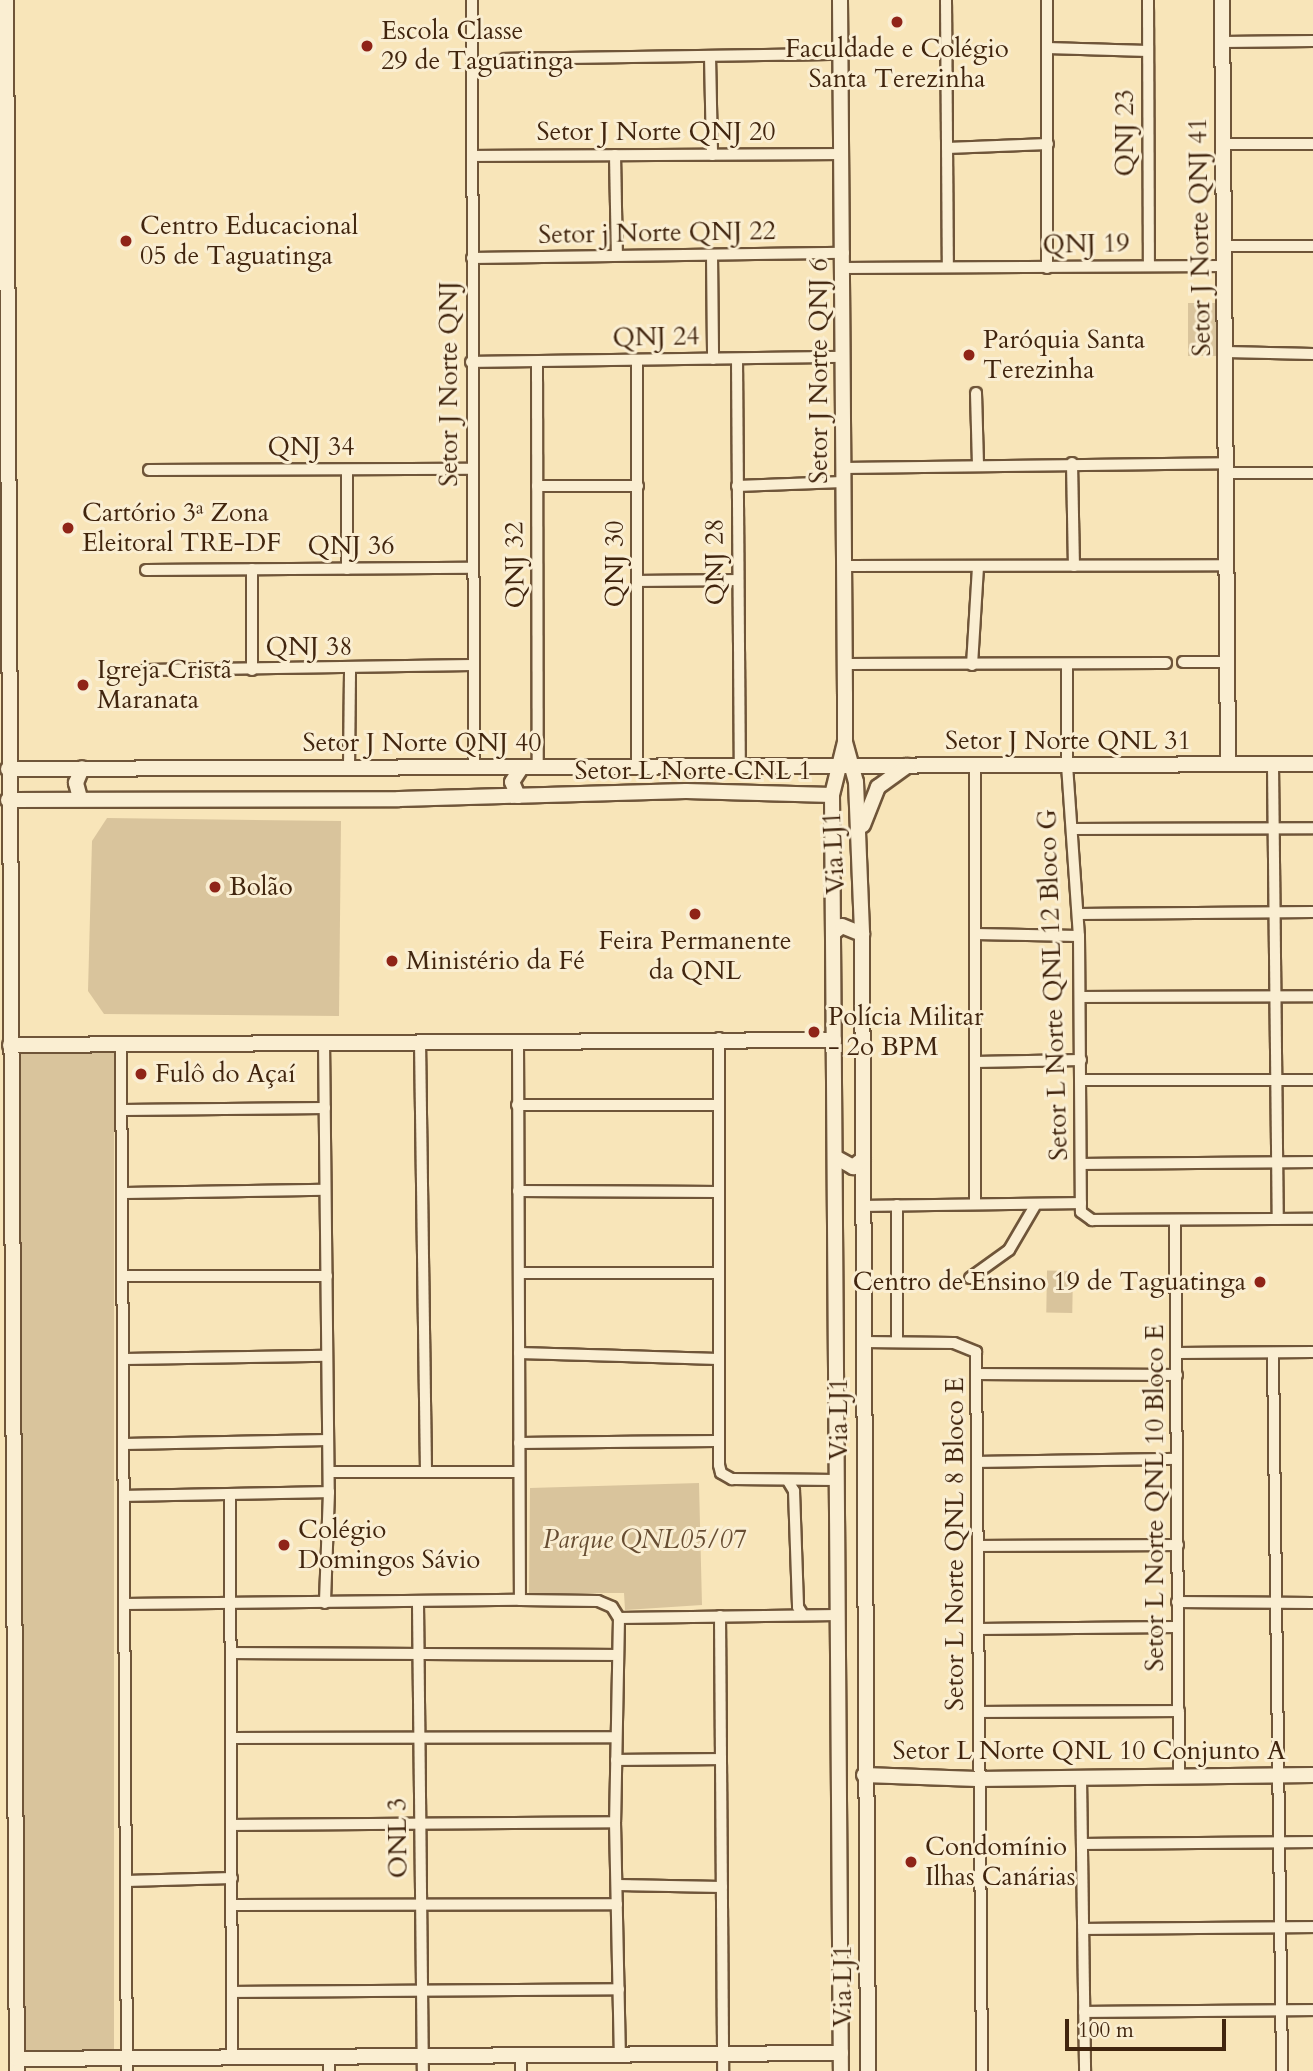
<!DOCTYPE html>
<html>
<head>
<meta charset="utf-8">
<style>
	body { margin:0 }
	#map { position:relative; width:1313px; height:2071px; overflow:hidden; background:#f8e5b9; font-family:Cardo,serif }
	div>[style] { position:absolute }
	.green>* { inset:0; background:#d9c49c; transform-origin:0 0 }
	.roads { filter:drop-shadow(2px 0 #6f5539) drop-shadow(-2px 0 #6f5539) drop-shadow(0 2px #6f5539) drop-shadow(0 -2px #6f5539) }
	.street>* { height:10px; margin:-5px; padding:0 5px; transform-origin:5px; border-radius:5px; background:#faeed2 }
	.secondary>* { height:14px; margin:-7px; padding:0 7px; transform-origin:7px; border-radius:7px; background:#faeed2 }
	.dots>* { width:19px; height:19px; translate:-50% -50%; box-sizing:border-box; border:4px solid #faeed2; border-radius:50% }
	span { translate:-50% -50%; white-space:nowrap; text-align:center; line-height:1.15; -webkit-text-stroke:6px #faeed2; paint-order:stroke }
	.poi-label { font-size:26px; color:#41250e }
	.left { translate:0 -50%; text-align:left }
	.right { translate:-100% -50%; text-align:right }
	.street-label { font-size:26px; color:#41250e }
	.park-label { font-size:26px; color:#674d32; font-style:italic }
	.scale { position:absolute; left:1065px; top:2019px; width:161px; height:32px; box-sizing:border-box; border:4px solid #41250e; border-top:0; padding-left:9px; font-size:21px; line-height:24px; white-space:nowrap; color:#41250e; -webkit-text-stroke:5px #faeed2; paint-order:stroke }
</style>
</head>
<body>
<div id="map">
	<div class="green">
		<i style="left:1188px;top:303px;width:28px;height:53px"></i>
		<i style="clip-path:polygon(107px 818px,341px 821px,339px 1016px,104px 1014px,88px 991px,92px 841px)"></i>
		<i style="left:114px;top:1050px;width:1000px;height:94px;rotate:90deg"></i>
		<i style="left:1073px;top:1271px;width:42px;height:26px;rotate:91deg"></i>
		<i style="clip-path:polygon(699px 1483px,702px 1605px,625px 1610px,624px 1593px,529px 1593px,530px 1488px)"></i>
	</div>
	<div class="roads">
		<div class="street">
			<i style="left:472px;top:0;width:769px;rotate:89.85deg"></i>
			<i style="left:946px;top:0;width:266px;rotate:89.6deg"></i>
			<i style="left:1047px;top:0;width:268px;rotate:90deg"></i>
			<i style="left:1148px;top:0;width:266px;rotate:89.8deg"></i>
			<i style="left:1223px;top:42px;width:90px;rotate:-0.6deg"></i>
			<i style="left:1047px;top:48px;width:101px;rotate:1.7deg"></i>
			<i style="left:710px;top:56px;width:99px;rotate:88.8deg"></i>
			<i style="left:505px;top:59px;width:336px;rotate:-0.9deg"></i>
			<i style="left:1222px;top:144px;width:91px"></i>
			<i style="left:947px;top:148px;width:101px;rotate:-2.3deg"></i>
			<i style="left:615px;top:155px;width:100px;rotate:88.9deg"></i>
			<i style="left:472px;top:156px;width:368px;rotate:-0.3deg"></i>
			<i style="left:1227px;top:246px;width:86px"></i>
			<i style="left:712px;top:255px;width:104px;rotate:89.4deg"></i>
			<i style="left:472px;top:258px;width:372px;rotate:-0.8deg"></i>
			<i style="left:843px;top:268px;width:382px;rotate:-0.3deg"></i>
			<i style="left:1226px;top:352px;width:87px;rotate:1.3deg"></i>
			<i style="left:737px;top:359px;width:406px;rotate:89.6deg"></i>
			<i style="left:471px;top:362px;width:371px;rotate:-0.8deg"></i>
			<i style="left:537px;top:362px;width:405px;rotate:89.9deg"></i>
			<i style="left:976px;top:393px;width:71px;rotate:88.4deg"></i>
			<i style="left:1072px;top:463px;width:103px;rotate:88.9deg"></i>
			<i style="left:843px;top:468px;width:384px;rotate:-0.7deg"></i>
			<i style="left:149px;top:470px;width:324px;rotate:-0.2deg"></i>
			<i style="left:347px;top:470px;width:99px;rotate:90deg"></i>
			<i style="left:1227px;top:473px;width:86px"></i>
			<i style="left:537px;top:486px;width:101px"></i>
			<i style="left:737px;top:486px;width:106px;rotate:-2.2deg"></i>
			<i style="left:844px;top:566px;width:382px;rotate:-0.1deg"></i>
			<i style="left:146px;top:570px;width:326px;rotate:-0.4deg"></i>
			<i style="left:638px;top:581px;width:100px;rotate:-0.6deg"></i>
			<i style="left:1183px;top:662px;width:45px"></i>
			<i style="left:845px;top:664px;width:321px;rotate:-0.2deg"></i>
			<i style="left:972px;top:665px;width:99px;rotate:-86.5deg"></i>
			<i style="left:1067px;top:665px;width:100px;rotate:90deg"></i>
			<i style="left:1067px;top:765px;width:171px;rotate:86deg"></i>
			<i style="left:1079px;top:936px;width:276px;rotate:89.6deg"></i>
			<i style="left:1081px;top:1212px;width:14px;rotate:36deg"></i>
			<i style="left:1092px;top:1220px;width:221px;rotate:-0.3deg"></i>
			<i style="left:146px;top:670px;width:326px;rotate:-0.9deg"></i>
			<i style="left:252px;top:670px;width:101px;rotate:-90deg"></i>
			<i style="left:1273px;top:765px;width:454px;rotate:89.4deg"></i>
			<i style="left:975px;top:766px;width:438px;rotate:90deg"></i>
			<i style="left:637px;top:767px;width:407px;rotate:-90deg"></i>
			<i style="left:349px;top:768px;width:98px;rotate:-89.4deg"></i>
			<i style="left:1073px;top:829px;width:240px;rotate:-0.2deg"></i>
			<i style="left:1078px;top:914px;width:235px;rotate:-0.5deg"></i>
			<i style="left:975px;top:934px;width:104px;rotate:1.1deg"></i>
			<i style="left:1080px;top:997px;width:233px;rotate:-0.2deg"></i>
			<i style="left:719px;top:1038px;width:427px;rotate:90deg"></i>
			<i style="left:719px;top:1465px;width:8px;rotate:76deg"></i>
			<i style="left:721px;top:1473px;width:13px;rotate:29deg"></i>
			<i style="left:732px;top:1479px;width:105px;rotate:0.5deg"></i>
			<i style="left:324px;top:1041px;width:451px;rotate:89.4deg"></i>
			<i style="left:329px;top:1492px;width:111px;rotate:92.1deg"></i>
			<i style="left:420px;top:1041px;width:430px;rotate:89.2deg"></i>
			<i style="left:518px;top:1041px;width:559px;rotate:89.8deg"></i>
			<i style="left:121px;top:1042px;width:1029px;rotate:89.67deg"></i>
			<i style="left:975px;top:1062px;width:106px;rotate:-1.1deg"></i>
			<i style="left:1080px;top:1080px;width:233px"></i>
			<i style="left:517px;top:1105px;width:202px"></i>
			<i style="left:123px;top:1110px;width:202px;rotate:-0.6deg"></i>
			<i style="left:1082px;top:1164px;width:231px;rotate:-0.5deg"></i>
			<i style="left:518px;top:1191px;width:201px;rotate:0.3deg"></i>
			<i style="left:125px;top:1193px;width:200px;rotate:-0.9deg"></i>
			<i style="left:897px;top:1205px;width:137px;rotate:90deg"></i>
			<i style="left:864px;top:1206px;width:217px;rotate:-0.8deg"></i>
			<i style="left:1175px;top:1220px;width:556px;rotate:89.59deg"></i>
			<i style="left:519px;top:1273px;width:200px"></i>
			<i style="left:124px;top:1276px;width:203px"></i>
			<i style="left:970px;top:1278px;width:48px;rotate:-35.7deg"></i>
			<i style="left:1009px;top:1250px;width:53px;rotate:-59.6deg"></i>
			<i style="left:864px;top:1342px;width:90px;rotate:0.6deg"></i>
			<i style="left:954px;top:1343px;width:24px;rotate:22deg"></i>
			<i style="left:976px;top:1352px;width:719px;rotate:89.52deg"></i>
			<i style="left:519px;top:1353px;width:199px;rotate:1.7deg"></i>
			<i style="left:1177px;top:1353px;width:136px;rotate:-0.4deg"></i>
			<i style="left:1273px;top:1353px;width:718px;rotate:89.28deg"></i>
			<i style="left:125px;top:1359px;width:202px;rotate:-0.9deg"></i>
			<i style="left:978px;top:1374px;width:199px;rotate:0.3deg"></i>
			<i style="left:519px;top:1443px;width:197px;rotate:-0.6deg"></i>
			<i style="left:124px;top:1444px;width:204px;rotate:-1.1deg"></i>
			<i style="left:979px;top:1462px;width:198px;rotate:-0.9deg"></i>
			<i style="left:329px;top:1472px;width:189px"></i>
			<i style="left:788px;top:1481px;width:12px;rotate:59deg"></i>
			<i style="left:794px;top:1491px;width:116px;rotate:88deg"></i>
			<i style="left:798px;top:1607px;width:9px;rotate:58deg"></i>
			<i style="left:230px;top:1494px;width:563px;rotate:89.8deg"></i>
			<i style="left:125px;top:1496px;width:204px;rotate:-1.1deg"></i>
			<i style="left:978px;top:1546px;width:200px;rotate:-0.3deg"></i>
			<i style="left:1177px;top:1602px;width:136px;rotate:0.4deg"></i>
			<i style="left:124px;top:1604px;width:396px;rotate:-0.6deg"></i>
			<i style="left:520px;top:1600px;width:78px;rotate:0.7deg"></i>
			<i style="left:598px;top:1601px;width:15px;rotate:23deg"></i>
			<i style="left:612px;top:1607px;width:13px;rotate:58deg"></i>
			<i style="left:619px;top:1618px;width:204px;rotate:91.1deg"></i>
			<i style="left:615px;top:1822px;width:232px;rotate:88.8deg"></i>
			<i style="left:418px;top:1604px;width:467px;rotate:89.4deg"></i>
			<i style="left:720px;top:1616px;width:455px;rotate:89.6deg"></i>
			<i style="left:619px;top:1618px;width:219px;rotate:-0.8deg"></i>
			<i style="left:978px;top:1629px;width:199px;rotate:-0.6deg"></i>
			<i style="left:231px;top:1653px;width:387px;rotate:0.3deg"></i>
			<i style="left:979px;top:1712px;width:200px;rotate:-0.3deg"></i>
			<i style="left:231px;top:1738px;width:385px;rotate:-0.1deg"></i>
			<i style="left:616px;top:1760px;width:105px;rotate:-0.5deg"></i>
			<i style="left:1081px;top:1778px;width:293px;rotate:89.2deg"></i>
			<i style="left:232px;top:1825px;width:383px;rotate:-0.4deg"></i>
			<i style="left:1084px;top:1844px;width:229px;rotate:-0.5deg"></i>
			<i style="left:126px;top:1881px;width:106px;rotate:-1.6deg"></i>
			<i style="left:617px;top:1885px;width:105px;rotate:1.1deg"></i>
			<i style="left:232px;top:1905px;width:385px;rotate:-0.1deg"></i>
			<i style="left:1084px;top:1929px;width:229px;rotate:-0.5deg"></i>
			<i style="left:232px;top:1992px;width:387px;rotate:-0.4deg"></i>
			<i style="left:1084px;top:2012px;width:229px;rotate:-0.5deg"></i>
			<i style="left:521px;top:2055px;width:16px;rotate:90deg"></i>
			<i style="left:329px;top:2071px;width:15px;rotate:-90deg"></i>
		</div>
		<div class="secondary">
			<i style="left:6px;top:0;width:2071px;rotate:89.7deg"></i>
			<i style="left:840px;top:0;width:694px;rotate:89.59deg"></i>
			<i style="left:845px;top:694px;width:48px;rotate:90deg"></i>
			<i style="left:845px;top:742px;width:55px;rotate:103.8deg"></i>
			<i style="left:832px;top:795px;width:1276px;rotate:89.6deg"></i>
			<i style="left:1222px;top:0;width:764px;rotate:89.55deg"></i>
			<i style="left:845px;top:742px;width:41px;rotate:74.6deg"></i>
			<i style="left:856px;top:782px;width:152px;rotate:87.7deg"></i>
			<i style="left:862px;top:934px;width:1137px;rotate:89.7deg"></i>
			<i style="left:8px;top:769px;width:1305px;rotate:-0.22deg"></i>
			<i style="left:518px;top:796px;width:15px;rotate:-113deg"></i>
			<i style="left:512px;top:782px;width:17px;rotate:-57deg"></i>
			<i style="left:80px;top:798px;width:16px;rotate:-105deg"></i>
			<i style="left:76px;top:783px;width:16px;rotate:-68deg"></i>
			<i style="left:8px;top:800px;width:391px;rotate:-0.1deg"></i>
			<i style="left:399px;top:799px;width:287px;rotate:-1.6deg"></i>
			<i style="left:686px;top:791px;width:146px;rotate:1.6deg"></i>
			<i style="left:863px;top:825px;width:41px;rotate:-68.5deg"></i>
			<i style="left:878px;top:787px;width:36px;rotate:-36deg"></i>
			<i style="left:833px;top:933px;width:11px;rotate:-38deg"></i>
			<i style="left:842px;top:926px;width:22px;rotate:22deg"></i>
			<i style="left:10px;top:1045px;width:824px;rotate:-0.35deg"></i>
			<i style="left:835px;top:1157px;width:21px;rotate:29deg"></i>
			<i style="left:853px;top:1167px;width:13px;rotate:-39deg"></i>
			<i style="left:864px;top:1775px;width:113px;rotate:2deg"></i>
			<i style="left:977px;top:1779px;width:336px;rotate:-0.7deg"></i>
			<i style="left:17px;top:2059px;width:824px;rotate:-0.42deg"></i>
		</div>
	</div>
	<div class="dots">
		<i style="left:897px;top:22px;background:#8f2418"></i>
		<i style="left:367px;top:46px;background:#8f2418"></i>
		<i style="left:126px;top:241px;background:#8f2418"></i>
		<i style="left:969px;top:355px;background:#8f2418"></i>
		<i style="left:68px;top:528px;background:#8f2418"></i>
		<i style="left:83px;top:685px;background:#8f2418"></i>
		<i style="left:215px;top:887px;background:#8f2418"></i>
		<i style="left:695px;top:914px;background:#8f2418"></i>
		<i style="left:392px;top:961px;background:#8f2418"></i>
		<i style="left:814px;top:1032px;background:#8f2418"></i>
		<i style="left:141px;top:1074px;background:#8f2418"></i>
		<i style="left:1260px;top:1282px;background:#8f2418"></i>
		<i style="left:284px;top:1545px;background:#8f2418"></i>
		<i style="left:911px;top:1862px;background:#8f2418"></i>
	</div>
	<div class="poi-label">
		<span class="left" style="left:381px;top:46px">Escola Classe<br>29 de Taguatinga</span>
		<span style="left:897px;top:64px">Faculdade e Colégio<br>Santa Terezinha</span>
		<span class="left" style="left:140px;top:241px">Centro Educacional<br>05 de Taguatinga</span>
		<span class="left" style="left:983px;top:355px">Paróquia Santa<br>Terezinha</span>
		<span class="left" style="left:82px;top:528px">Cartório 3ª Zona<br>Eleitoral TRE-DF</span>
		<span class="left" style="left:97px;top:685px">Igreja Cristã<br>Maranata</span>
		<span class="left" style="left:229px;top:887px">Bolão</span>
		<span style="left:695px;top:956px">Feira Permanente<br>da QNL</span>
		<span class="left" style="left:406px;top:961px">Ministério da Fé</span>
		<span class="left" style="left:828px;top:1032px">Polícia Militar<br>- 2o BPM</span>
		<span class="left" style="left:155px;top:1074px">Fulô do Açaí</span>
		<span class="right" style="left:1246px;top:1282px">Centro de Ensino 19 de Taguatinga</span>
		<span class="left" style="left:298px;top:1545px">Colégio<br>Domingos Sávio</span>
		<span class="left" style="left:925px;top:1862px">Condomínio<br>Ilhas Canárias</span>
	</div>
	<div class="street-label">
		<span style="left:656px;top:132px">Setor J Norte QNJ 20</span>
		<span style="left:1125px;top:133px;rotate:-90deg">QNJ 23</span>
		<span style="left:657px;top:233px;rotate:-1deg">Setor j Norte QNJ 22</span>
		<span style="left:1200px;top:237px;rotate:-91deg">Setor J Norte QNJ 41</span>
		<span style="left:1086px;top:244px;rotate:-1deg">QNJ 19</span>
		<span style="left:656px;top:337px;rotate:-1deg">QNJ 24</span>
		<span style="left:819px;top:371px;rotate:-90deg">Setor J Norte QNJ 6</span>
		<span style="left:449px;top:384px;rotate:-90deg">Setor J Norte QNJ</span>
		<span style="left:311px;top:447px">QNJ 34</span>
		<span style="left:351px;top:546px">QNJ 36</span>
		<span style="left:715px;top:562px;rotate:-91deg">QNJ 28</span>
		<span style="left:615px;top:564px;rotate:-90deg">QNJ 30</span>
		<span style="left:515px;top:565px;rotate:-91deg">QNJ 32</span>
		<span style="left:309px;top:647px">QNJ 38</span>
		<span style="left:1068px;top:741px">Setor J Norte QNL 31</span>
		<span style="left:422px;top:743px">Setor J Norte QNJ 40</span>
		<span style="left:693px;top:771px">Setor L Norte CNL 1</span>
		<span style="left:834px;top:853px;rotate:-93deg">Via LJ1</span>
		<span style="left:1053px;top:985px;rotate:-92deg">Setor L Norte QNL 12 Bloco G</span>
		<span style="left:839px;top:1419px;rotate:-90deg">Via LJ1</span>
		<span style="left:1155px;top:1498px;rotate:-90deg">Setor L Norte QNL 10 Bloco E</span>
		<span style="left:955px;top:1544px;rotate:-90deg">Setor L Norte QNL 8 Bloco E</span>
		<span style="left:1089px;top:1751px">Setor L Norte QNL 10 Conjunto A</span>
		<span style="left:398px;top:1838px;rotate:-91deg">ONL 3</span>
		<span style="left:843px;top:1986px;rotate:-90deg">Via LJ1</span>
	</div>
	<div class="park-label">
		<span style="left:644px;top:1540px">Parque QNL05/07</span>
	</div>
	<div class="scale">100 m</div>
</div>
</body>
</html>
